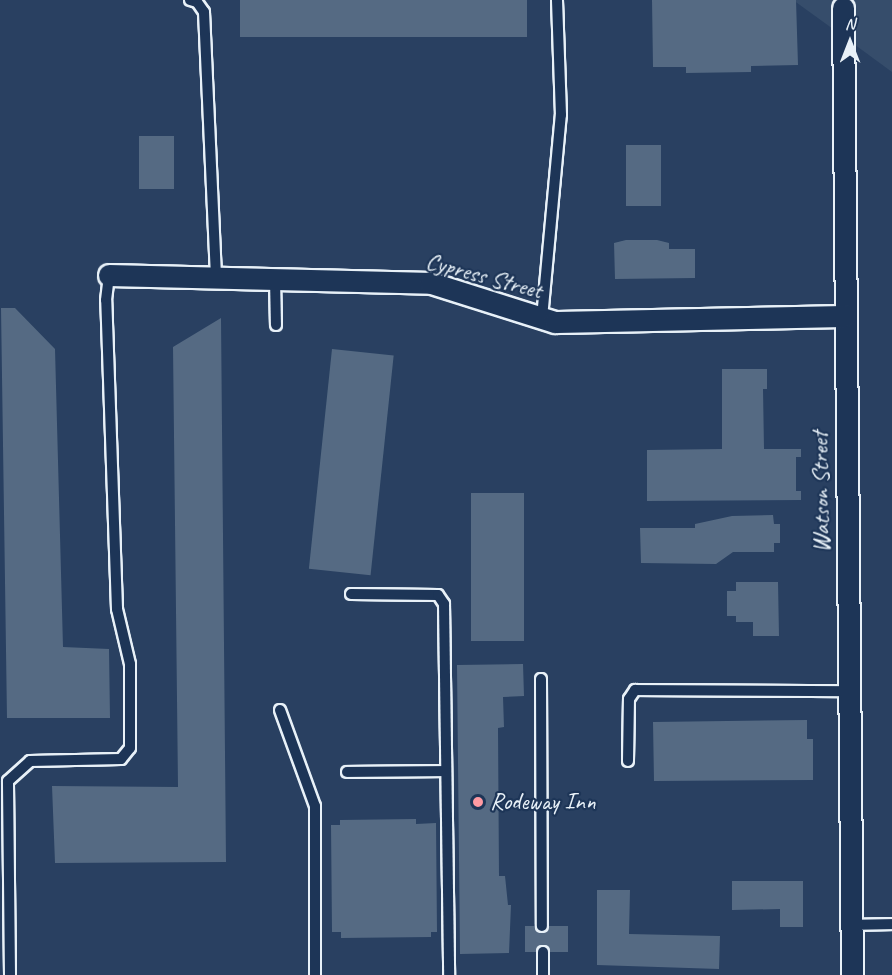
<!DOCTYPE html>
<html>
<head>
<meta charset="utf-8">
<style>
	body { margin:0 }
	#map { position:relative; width:892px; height:975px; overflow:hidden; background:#294061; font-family:Caveat,sans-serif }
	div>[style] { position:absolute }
	.built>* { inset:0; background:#364d6b }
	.building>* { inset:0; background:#556a83; transform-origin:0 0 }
	.roads { filter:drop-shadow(2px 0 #e8f1f8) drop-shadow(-2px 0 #e8f1f8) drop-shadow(0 2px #e8f1f8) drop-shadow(0 -2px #e8f1f8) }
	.service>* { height:10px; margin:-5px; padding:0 5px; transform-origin:5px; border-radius:5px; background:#1d3557 }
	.minor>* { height:21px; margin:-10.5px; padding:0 10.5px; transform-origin:10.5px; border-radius:10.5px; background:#1d3557 }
	.dots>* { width:16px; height:16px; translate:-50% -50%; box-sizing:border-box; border:3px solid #1d3557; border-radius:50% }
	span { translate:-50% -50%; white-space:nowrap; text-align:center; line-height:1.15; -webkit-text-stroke:4.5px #1d3557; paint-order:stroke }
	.street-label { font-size:24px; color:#e8f1f8 }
	.poi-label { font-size:24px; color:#e8f1f8 }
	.left { translate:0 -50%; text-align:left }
	.north { position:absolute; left:820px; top:12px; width:60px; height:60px; -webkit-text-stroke:4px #1d3557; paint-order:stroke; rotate:0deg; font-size:16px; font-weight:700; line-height:24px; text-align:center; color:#e8f1f8 }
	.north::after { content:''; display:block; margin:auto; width:21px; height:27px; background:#e8f1f8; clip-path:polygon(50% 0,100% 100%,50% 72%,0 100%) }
</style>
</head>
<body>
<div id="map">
	<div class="built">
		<i style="clip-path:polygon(793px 0,892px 0,892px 72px,862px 50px)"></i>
	</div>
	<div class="building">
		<i style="left:240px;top:0;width:287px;height:37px"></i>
		<i style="clip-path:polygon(652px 0,796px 0,798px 65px,751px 66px,751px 72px,686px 73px,686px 67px,653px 67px)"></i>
		<i style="left:139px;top:136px;width:35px;height:53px"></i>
		<i style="left:661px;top:145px;width:61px;height:35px;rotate:90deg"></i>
		<i style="clip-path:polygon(626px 240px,657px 240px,669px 243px,669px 249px,695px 249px,695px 278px,615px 279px,614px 243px)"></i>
		<i style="clip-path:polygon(1px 308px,15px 308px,55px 349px,63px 647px,109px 649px,110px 718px,7px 718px)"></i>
		<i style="clip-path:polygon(221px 318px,226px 862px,55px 863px,52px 786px,178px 787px,173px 347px)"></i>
		<i style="left:332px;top:349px;width:62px;height:221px;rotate:6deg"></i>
		<i style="clip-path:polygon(722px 369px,767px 369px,767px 389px,763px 389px,764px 449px,801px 449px,801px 457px,796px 457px,796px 491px,801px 491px,801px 500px,647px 501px,647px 450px,722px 449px)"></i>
		<i style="left:471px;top:493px;width:53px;height:148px"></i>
		<i style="clip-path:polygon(773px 515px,774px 524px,780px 524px,780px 543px,774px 543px,774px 552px,733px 552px,716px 564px,641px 563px,640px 528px,695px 528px,695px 524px,732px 516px)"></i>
		<i style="clip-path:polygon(736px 582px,778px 582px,779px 636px,753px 636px,753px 622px,736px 622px,736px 616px,727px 616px,727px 591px,736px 591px)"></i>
		<i style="clip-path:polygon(523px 664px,524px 696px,503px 697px,504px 727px,498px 728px,499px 876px,505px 876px,508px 905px,511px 905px,509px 953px,460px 954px,457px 665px)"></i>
		<i style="clip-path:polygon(807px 720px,807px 739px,813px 739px,813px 780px,654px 781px,653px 722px)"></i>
		<i style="clip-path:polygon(416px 819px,416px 824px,436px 823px,437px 932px,431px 932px,431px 937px,341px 938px,341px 932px,332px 932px,331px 825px,340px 825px,340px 820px)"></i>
		<i style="clip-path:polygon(732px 881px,803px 881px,803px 927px,780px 927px,780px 909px,732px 910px)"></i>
		<i style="clip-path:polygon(597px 890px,630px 890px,629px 934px,720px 936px,719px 969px,597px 965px)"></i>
		<i style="left:525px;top:926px;width:43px;height:26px"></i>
	</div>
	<div class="roads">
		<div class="service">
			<i style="left:190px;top:0;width:7px;rotate:16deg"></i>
			<i style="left:197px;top:2px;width:12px;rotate:55deg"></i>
			<i style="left:204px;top:12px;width:265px;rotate:87.4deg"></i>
			<i style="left:275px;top:279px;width:46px;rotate:88.8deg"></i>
			<i style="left:542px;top:318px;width:204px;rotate:-84.7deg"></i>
			<i style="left:561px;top:115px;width:115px;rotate:-92deg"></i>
			<i style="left:351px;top:594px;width:87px;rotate:0.7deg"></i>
			<i style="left:438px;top:595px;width:11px;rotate:56deg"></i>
			<i style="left:444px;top:604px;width:371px;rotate:89.2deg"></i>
			<i style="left:541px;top:679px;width:247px;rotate:89.8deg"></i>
			<i style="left:280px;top:710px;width:102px;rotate:70deg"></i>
			<i style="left:315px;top:806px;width:169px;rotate:90deg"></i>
			<i style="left:628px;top:761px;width:62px;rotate:-89.1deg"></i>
			<i style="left:629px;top:699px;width:11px;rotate:-56deg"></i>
			<i style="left:635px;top:690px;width:214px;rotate:0.3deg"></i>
			<i style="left:347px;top:772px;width:99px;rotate:-0.6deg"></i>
			<i style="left:851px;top:925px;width:41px;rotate:-1.4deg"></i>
			<i style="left:543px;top:952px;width:23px;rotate:90deg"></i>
			<i style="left:10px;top:975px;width:194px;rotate:-90.6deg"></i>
			<i style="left:8px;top:781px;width:30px;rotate:-42deg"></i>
			<i style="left:30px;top:761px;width:91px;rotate:-1.3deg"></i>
			<i style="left:121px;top:759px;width:14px;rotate:-51deg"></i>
			<i style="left:130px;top:748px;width:84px;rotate:-90deg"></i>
			<i style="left:130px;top:664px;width:57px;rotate:-103.3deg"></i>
			<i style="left:117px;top:609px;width:309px;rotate:-92deg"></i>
			<i style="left:106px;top:300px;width:25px;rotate:-83deg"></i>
		</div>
		<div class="minor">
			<i style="left:843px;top:8px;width:967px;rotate:89.47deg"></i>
			<i style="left:109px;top:275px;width:322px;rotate:1.4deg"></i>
			<i style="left:431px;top:283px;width:130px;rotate:17.5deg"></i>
			<i style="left:555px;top:322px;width:290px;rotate:-1.2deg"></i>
		</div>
	</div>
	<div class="dots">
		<i style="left:478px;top:802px;background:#ff9aa2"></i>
	</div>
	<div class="street-label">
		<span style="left:484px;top:276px;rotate:15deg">Cypress Street</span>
		<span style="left:821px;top:492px;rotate:-91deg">Watson Street</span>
	</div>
	<div class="poi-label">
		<span class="left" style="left:490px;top:802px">Rodeway Inn</span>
	</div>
	<div class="north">N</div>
</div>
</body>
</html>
